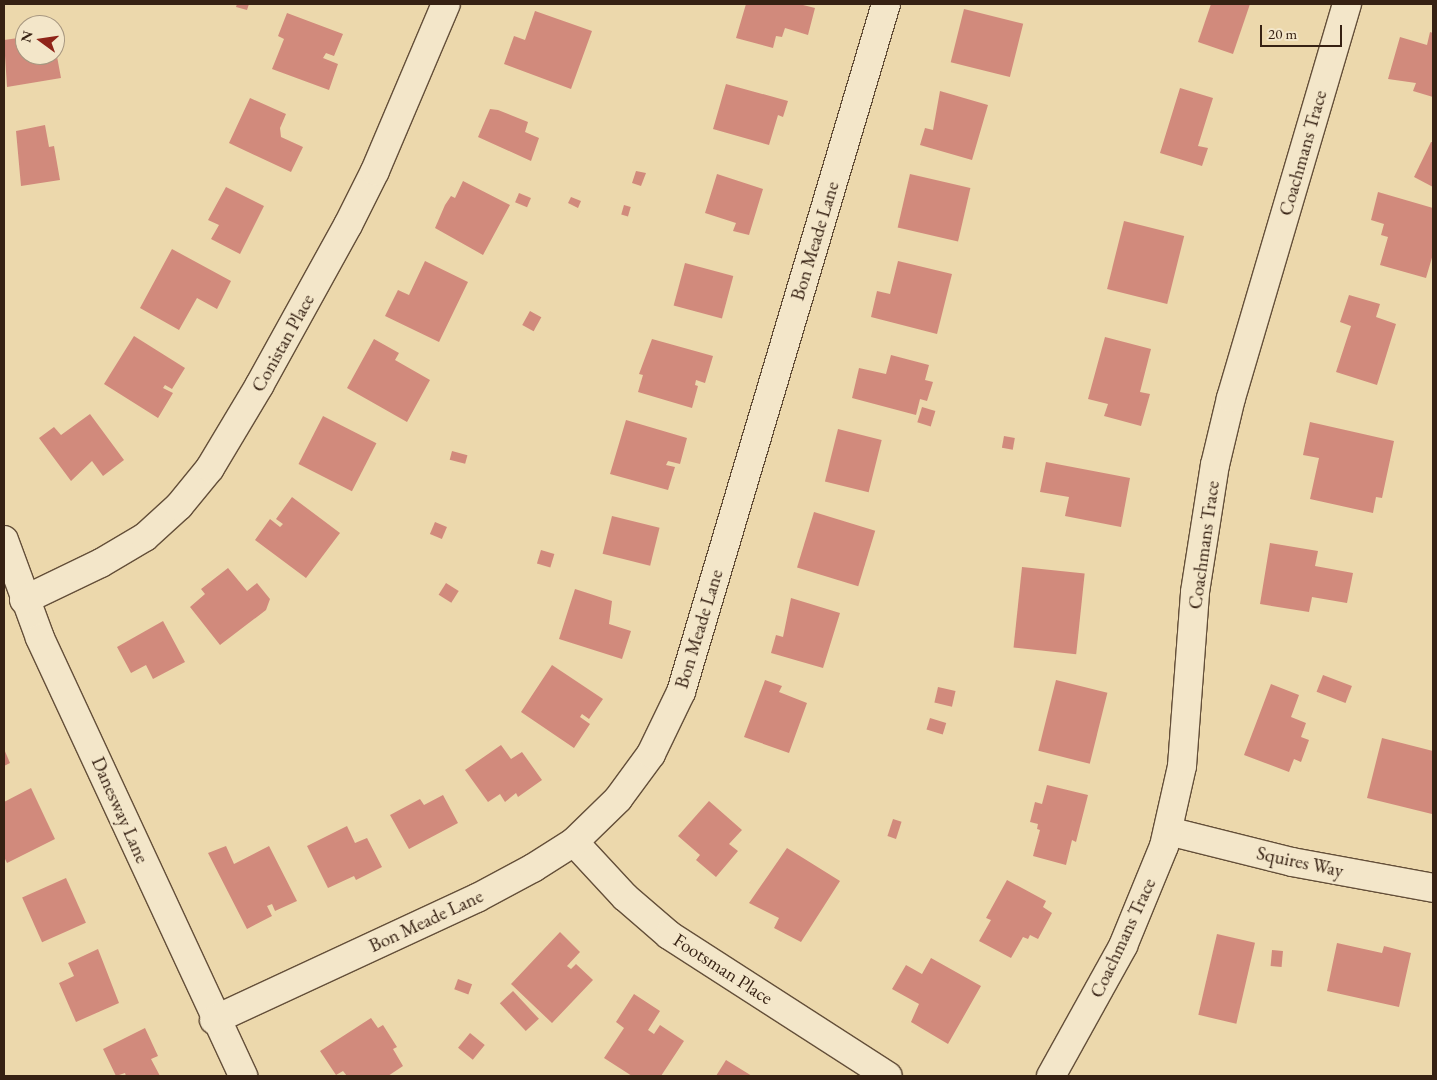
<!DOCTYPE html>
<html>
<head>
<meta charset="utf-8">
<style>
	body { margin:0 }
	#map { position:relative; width:1437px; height:1080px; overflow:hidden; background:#ecd8ac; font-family:"EB Garamond",serif }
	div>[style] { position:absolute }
	.building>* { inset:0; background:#d18a7c; transform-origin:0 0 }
	.roads { filter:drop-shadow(1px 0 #644f39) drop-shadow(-1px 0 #644f39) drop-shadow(0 1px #644f39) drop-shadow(0 -1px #644f39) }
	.minor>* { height:28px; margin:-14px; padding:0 14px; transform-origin:14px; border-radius:14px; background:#f3e6c9 }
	span { translate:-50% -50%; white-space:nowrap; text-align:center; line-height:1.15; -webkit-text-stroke:4.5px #f3e6c9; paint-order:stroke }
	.street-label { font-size:19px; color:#362113 }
	.frame { position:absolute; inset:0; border:5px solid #362113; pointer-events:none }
	.north { position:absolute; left:15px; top:15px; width:50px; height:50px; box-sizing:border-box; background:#f3e6c9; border:1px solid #a79780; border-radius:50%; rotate:284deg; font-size:14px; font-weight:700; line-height:20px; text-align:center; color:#362113 }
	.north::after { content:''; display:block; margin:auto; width:18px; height:22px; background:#8f2418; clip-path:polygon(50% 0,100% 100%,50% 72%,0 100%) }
	.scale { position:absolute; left:1260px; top:25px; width:82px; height:22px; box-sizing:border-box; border:2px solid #362113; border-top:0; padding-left:6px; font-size:15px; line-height:18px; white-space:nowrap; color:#362113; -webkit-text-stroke:4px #f3e6c9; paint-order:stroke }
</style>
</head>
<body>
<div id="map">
	<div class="building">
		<i style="clip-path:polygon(237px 4px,249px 4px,247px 10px,236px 7px)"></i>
		<i style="clip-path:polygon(746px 4px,799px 4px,815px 8px,808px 35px,785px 28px,782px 37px,776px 36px,773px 48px,736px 38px)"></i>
		<i style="clip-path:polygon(1211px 4px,1250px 4px,1233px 54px,1198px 42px)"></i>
		<i style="left:964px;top:9px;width:61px;height:55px;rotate:14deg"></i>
		<i style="clip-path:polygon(535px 11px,592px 31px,571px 89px,504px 64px,514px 36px,525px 40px)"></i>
		<i style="clip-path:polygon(287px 13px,343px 34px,334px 56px,326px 53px,323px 58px,338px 64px,329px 90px,272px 69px,284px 39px,278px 36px)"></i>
		<i style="clip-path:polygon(1430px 32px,1433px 33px,1433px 97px,1413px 91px,1416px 83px,1388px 79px,1400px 37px,1427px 45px)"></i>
		<i style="clip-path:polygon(25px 37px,25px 55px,55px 55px,56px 51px,61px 78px,7px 87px,4px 40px)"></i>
		<i style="clip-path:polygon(726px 84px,788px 101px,783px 117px,778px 115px,769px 145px,713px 129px)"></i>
		<i style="clip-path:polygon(1180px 88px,1213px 98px,1198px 146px,1208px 148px,1202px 166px,1160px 153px)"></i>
		<i style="clip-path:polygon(940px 91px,988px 105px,972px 160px,920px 145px,925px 128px,933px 130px)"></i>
		<i style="clip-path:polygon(250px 98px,286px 114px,280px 128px,281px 137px,303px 147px,291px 172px,229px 143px)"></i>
		<i style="clip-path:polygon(490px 109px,498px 110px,528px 122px,525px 132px,539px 138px,531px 161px,478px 137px)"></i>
		<i style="clip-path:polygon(45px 125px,49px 147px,54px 146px,60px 180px,21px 186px,16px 131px)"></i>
		<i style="clip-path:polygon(1431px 142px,1433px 142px,1433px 187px,1414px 177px)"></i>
		<i style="clip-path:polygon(636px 171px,646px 173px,641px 186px,632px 183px)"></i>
		<i style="clip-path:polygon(717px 174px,763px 189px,749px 235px,733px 231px,736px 223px,705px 213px)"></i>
		<i style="left:910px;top:174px;width:62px;height:55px;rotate:13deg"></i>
		<i style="clip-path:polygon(463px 181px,510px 205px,483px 255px,435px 228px,445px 205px,451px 196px,455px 198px)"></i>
		<i style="clip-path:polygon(226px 187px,264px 206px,240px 254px,211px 239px,219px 225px,208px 220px)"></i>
		<i style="clip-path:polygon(1378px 192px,1433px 208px,1433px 254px,1426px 278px,1380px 265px,1388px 237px,1381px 235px,1384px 224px,1371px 220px)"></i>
		<i style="left:519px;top:193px;width:13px;height:10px;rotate:23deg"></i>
		<i style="clip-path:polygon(571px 197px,581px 201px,578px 208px,568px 203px)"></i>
		<i style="left:624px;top:205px;width:7px;height:10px;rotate:16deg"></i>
		<i style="left:1124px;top:221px;width:62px;height:70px;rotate:14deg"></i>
		<i style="clip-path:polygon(172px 249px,231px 281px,217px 309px,197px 298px,179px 330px,140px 308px)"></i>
		<i style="clip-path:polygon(425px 261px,468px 282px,439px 342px,385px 316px,398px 290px,409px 295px)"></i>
		<i style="clip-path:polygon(898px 261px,952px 274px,937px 334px,871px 317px,877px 291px,890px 294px)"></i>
		<i style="left:685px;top:263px;width:50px;height:44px;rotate:15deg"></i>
		<i style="clip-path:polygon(1349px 295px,1380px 304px,1376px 317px,1396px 324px,1377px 385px,1336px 372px,1351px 326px,1340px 322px)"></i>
		<i style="left:530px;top:311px;width:13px;height:16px;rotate:29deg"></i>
		<i style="clip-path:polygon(134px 336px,185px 368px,172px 389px,165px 385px,163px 388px,173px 393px,158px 418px,104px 384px)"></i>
		<i style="clip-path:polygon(1105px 337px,1151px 349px,1140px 392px,1150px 394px,1141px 426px,1104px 416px,1108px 404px,1088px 399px)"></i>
		<i style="clip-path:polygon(374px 339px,399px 353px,395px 360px,430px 380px,407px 422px,347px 388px)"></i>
		<i style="clip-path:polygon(652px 339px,713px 356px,705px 383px,696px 380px,695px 385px,698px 386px,692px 408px,638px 392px,643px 375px,639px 374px)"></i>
		<i style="clip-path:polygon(891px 355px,929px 365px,925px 380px,933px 382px,927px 401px,920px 399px,916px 415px,852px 398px,859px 368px,886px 374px)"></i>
		<i style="left:922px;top:407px;width:14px;height:16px;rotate:17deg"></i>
		<i style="clip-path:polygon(90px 414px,124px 460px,103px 476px,92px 461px,71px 481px,39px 438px,54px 427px,61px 435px)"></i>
		<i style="left:323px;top:416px;width:60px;height:54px;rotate:27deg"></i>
		<i style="clip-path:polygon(626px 420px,687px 438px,680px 464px,668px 461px,666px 465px,675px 467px,668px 490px,610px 474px)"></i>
		<i style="clip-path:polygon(1310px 422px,1394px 441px,1382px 498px,1376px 497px,1373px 513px,1310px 499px,1319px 458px,1303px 455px)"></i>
		<i style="left:838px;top:429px;width:45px;height:54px;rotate:14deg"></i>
		<i style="left:1004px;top:436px;width:11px;height:12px;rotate:10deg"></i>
		<i style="left:452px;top:451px;width:16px;height:9px;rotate:15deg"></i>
		<i style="clip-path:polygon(1046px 462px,1130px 478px,1121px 527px,1065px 516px,1069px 497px,1040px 492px)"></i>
		<i style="clip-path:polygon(292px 497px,340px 533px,306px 578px,255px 540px,270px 519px,280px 527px,283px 524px,276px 519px)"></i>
		<i style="left:814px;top:512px;width:64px;height:58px;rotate:17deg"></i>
		<i style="left:612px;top:516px;width:49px;height:39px;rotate:14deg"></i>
		<i style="left:435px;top:522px;width:13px;height:13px;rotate:23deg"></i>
		<i style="clip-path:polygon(1270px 543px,1318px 551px,1315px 566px,1353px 573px,1347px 603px,1312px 597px,1309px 612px,1260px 604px)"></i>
		<i style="left:541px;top:550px;width:14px;height:14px;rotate:17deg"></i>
		<i style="left:1022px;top:567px;width:63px;height:81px;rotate:6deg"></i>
		<i style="clip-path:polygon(228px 568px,247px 591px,257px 583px,270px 599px,266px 610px,220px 645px,190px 607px,205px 594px,201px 589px)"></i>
		<i style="left:446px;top:583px;width:15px;height:14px;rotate:32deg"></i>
		<i style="clip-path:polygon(575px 589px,612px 601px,609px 624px,631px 631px,622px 659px,559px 639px)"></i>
		<i style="clip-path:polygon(791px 598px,840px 613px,823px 668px,771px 653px,776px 635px,783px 637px)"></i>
		<i style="clip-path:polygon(163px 621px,185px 662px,153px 679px,146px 665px,131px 673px,117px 647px)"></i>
		<i style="clip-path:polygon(552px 665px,603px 699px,589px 719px,582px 714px,580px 717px,590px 724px,574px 748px,521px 712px)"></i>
		<i style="left:1323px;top:675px;width:31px;height:18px;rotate:21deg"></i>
		<i style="clip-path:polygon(765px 680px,782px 686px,779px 692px,807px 703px,789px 753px,744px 737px)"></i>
		<i style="left:1056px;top:680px;width:53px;height:73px;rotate:14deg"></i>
		<i style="clip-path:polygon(1271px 684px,1299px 695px,1291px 717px,1306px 723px,1301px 737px,1309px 740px,1301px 762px,1294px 759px,1289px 772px,1244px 755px)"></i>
		<i style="left:938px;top:687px;width:18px;height:16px;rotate:13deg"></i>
		<i style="left:930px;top:718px;width:17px;height:12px;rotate:17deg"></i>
		<i style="clip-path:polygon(1382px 738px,1433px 751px,1432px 814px,1367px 798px)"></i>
		<i style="clip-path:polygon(501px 745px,511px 759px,522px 752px,542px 780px,518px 797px,516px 793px,505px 802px,500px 794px,488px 802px,465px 770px)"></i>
		<i style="clip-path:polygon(4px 749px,10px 763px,4px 766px)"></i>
		<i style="clip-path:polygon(1047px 785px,1088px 795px,1076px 842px,1072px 840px,1066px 865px,1033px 856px,1040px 830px,1037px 829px,1038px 824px,1030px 822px,1035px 802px,1042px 804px)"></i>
		<i style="clip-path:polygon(31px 788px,55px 839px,7px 863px,4px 857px,4px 802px)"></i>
		<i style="clip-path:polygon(443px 795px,458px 823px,409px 849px,390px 815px,420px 799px,424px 805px)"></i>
		<i style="clip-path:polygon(709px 801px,742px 830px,729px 844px,738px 851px,716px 877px,696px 860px,700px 855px,678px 836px)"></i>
		<i style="left:893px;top:819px;width:9px;height:18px;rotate:18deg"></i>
		<i style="clip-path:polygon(347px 826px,355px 843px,367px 838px,382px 867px,356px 880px,354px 876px,328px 888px,307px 846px)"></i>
		<i style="clip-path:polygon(226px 846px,234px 864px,269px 846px,297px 901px,275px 911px,272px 904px,267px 906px,272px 916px,247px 929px,208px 853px)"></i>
		<i style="clip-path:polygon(787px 848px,840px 881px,801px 942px,774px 928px,779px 918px,749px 903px)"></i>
		<i style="left:66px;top:878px;width:49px;height:48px;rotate:66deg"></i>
		<i style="clip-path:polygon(1007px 880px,1046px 901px,1043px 907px,1052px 913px,1038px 939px,1030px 935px,1028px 939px,1023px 937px,1011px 958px,979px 941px,991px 920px,986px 918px)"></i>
		<i style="clip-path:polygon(560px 932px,580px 952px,567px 966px,571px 969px,576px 964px,593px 980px,552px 1023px,511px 984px)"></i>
		<i style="left:1217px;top:934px;width:39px;height:83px;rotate:13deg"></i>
		<i style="clip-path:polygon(1337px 943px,1382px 953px,1384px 946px,1411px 953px,1399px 1007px,1327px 991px)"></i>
		<i style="clip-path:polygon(98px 949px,119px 1003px,76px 1022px,59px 983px,74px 976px,68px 963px)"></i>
		<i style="left:1272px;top:950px;width:11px;height:16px;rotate:5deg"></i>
		<i style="clip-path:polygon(931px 958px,981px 986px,948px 1044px,911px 1022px,919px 1004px,892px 989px,906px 965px,922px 974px)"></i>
		<i style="left:458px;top:979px;width:15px;height:11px;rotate:20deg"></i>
		<i style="left:513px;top:991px;width:38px;height:18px;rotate:47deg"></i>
		<i style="clip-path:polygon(634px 994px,660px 1011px,648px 1030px,654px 1034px,660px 1025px,684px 1041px,661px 1076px,632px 1076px,604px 1058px,624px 1028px,616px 1022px)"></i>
		<i style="clip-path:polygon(371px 1018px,378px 1028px,383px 1025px,397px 1047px,393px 1049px,403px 1066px,388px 1076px,347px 1076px,343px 1071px,336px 1075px,320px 1051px)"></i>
		<i style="clip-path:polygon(145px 1028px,158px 1056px,151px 1059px,160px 1076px,126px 1076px,125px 1073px,116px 1076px,103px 1049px)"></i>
		<i style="left:470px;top:1033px;width:19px;height:19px;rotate:39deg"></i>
		<i style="clip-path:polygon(726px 1060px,752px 1076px,716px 1076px)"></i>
	</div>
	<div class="roads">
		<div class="minor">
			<i style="left:4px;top:540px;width:104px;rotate:69.8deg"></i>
			<i style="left:40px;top:638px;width:483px;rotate:65.1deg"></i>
			<i style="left:24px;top:600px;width:85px;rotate:-25.7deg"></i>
			<i style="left:101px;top:563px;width:51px;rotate:-30.6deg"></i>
			<i style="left:145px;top:537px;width:46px;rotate:-42.4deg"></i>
			<i style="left:179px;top:506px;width:49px;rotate:-50.8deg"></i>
			<i style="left:210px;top:468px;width:96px;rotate:-59.1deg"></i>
			<i style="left:259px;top:386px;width:184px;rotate:-61.1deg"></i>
			<i style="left:348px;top:225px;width:60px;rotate:-63.4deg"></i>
			<i style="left:375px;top:171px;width:181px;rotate:-67deg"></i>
			<i style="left:1168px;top:831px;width:128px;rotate:14deg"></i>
			<i style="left:1292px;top:862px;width:143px;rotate:10.4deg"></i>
			<i style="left:574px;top:842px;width:75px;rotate:47.2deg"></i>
			<i style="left:625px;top:897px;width:58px;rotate:40.8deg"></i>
			<i style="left:669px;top:935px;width:260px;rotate:32.8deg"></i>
			<i style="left:214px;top:1020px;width:290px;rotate:-24.9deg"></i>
			<i style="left:477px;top:898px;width:64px;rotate:-28.2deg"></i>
			<i style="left:533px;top:868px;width:49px;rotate:-32.4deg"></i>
			<i style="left:574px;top:842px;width:62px;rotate:-44.3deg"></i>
			<i style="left:618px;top:799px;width:56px;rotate:-53.7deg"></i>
			<i style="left:651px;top:754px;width:69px;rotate:-64.2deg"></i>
			<i style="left:681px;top:692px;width:718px;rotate:-73.41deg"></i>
			<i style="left:1051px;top:1076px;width:149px;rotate:-61deg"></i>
			<i style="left:1123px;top:946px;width:108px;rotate:-67.7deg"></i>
			<i style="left:1164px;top:846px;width:82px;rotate:-77.3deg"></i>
			<i style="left:1182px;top:766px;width:174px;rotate:-85.7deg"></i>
			<i style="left:1195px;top:592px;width:129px;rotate:-81.1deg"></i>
			<i style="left:1215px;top:465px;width:69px;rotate:-76.6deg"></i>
			<i style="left:1231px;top:398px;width:411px;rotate:-73.6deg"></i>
		</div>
	</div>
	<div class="street-label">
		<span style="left:1303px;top:153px;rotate:-74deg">Coachmans Trace</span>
		<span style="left:815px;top:241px;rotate:-73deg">Bon Meade Lane</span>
		<span style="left:283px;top:343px;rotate:-61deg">Conistan Place</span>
		<span style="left:1204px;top:545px;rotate:-82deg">Coachmans Trace</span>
		<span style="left:699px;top:629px;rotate:-73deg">Bon Meade Lane</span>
		<span style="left:120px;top:810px;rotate:66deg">Danesway Lane</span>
		<span style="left:1300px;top:862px;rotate:12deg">Squires Way</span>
		<span style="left:426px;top:921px;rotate:-25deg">Bon Meade Lane</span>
		<span style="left:1123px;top:938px;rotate:-65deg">Coachmans Trace</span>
		<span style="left:723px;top:969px;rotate:33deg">Footsman Place</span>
	</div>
	<div class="frame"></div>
	<div class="north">N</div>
	<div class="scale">20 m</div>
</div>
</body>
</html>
